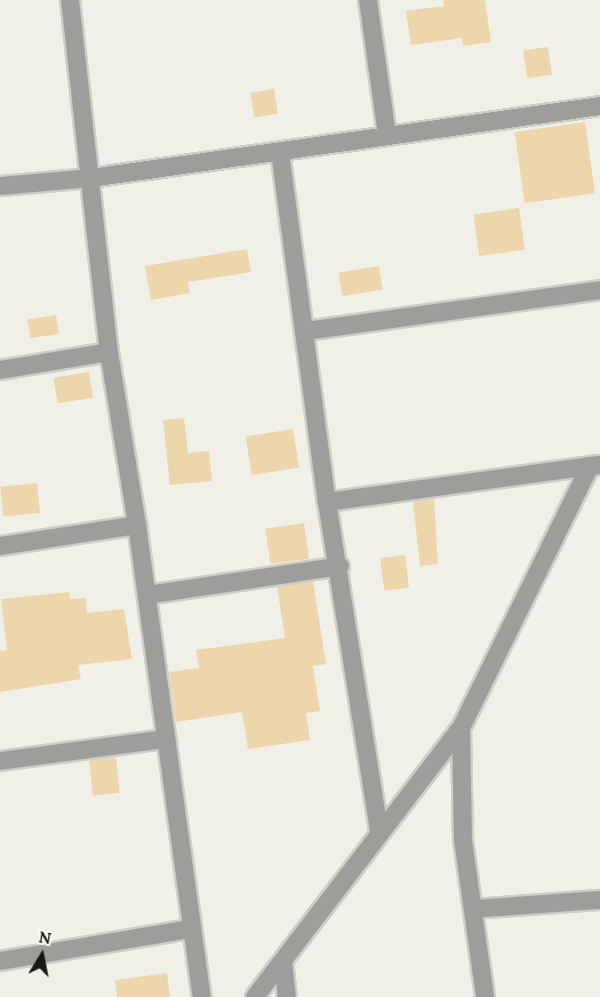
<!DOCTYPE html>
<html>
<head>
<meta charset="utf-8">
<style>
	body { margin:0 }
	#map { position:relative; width:600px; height:997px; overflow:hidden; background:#f1f0e8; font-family:Lora,serif }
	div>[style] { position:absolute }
	.building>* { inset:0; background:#edd6ac; transform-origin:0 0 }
	.roads { filter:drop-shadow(2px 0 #cecdc6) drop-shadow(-2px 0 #cecdc6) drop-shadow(0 2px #cecdc6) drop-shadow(0 -2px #cecdc6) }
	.minor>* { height:18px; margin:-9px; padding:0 9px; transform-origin:9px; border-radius:9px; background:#9d9e9b }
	span { translate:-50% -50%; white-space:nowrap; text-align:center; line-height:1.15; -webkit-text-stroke:4.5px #fefef5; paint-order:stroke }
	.north { position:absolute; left:12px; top:925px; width:60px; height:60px; -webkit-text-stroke:4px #fefef5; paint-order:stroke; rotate:10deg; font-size:16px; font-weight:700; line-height:24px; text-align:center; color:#181715 }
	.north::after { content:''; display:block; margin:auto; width:21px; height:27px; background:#181715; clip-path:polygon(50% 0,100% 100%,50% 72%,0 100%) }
</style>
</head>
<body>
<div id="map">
	<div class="building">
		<i style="clip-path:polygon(443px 0,485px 0,491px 42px,463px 46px,462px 38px,411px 45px,406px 11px,444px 6px)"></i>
		<i style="left:548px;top:47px;width:28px;height:25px;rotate:82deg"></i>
		<i style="left:274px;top:89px;width:25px;height:24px;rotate:81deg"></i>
		<i style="left:585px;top:122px;width:72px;height:71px;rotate:82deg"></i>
		<i style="left:519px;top:208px;width:42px;height:46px;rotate:82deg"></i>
		<i style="clip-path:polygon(247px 249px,251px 272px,188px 282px,190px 293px,151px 300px,145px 266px)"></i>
		<i style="left:379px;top:266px;width:24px;height:41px;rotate:81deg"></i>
		<i style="left:56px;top:315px;width:19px;height:29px;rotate:81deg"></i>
		<i style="left:89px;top:372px;width:26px;height:36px;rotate:81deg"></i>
		<i style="clip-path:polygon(184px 418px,188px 453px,209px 451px,212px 481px,170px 485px,163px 420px)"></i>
		<i style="left:293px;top:429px;width:39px;height:48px;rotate:81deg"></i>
		<i style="left:37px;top:483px;width:30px;height:37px;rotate:84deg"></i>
		<i style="clip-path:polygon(434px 499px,438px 564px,420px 566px,413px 502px)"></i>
		<i style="left:304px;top:523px;width:36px;height:39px;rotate:82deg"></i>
		<i style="left:405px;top:555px;width:33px;height:25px;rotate:83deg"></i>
		<i style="clip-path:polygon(313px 581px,326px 664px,313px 666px,320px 711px,306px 713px,310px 740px,248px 749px,242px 712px,176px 722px,169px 672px,199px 668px,196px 650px,285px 638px,277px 587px)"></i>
		<i style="clip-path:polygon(69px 592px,70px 599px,86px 598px,87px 613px,124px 609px,132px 659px,78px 665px,81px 679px,0 692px,0 651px,7px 650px,1px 599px)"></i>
		<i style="left:116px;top:757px;width:36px;height:27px;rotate:84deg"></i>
		<i style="clip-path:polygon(167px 973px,170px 997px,117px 997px,115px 980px)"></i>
	</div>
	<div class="roads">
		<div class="minor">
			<i style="left:70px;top:0;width:354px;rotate:83.7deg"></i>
			<i style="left:109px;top:352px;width:175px;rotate:80.8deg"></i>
			<i style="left:137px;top:525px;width:476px;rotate:82.2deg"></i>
			<i style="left:368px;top:0;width:137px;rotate:82deg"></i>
			<i style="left:280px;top:152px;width:353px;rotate:82.4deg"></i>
			<i style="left:327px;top:502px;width:334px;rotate:81deg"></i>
			<i style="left:0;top:186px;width:91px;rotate:-5deg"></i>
			<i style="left:91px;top:178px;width:514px;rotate:-8.05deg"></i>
			<i style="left:306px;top:331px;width:297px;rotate:-7.9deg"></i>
			<i style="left:0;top:370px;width:110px;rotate:-9.4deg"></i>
			<i style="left:327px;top:502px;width:265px;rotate:-7.8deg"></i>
			<i style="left:0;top:546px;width:139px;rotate:-8.7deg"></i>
			<i style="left:147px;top:595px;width:195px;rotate:-8.5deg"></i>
			<i style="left:461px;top:728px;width:112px;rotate:89deg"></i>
			<i style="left:463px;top:840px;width:159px;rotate:82deg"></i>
			<i style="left:0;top:761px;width:166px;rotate:-7.6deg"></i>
			<i style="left:473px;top:909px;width:127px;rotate:-4.1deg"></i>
			<i style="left:0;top:961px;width:193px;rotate:-9.6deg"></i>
			<i style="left:283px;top:961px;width:36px;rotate:84deg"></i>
			<i style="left:255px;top:997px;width:339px;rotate:-52.6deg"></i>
			<i style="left:461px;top:728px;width:292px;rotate:-63.8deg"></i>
			<i style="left:590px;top:466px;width:10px;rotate:-6deg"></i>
		</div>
	</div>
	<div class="north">N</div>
</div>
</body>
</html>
